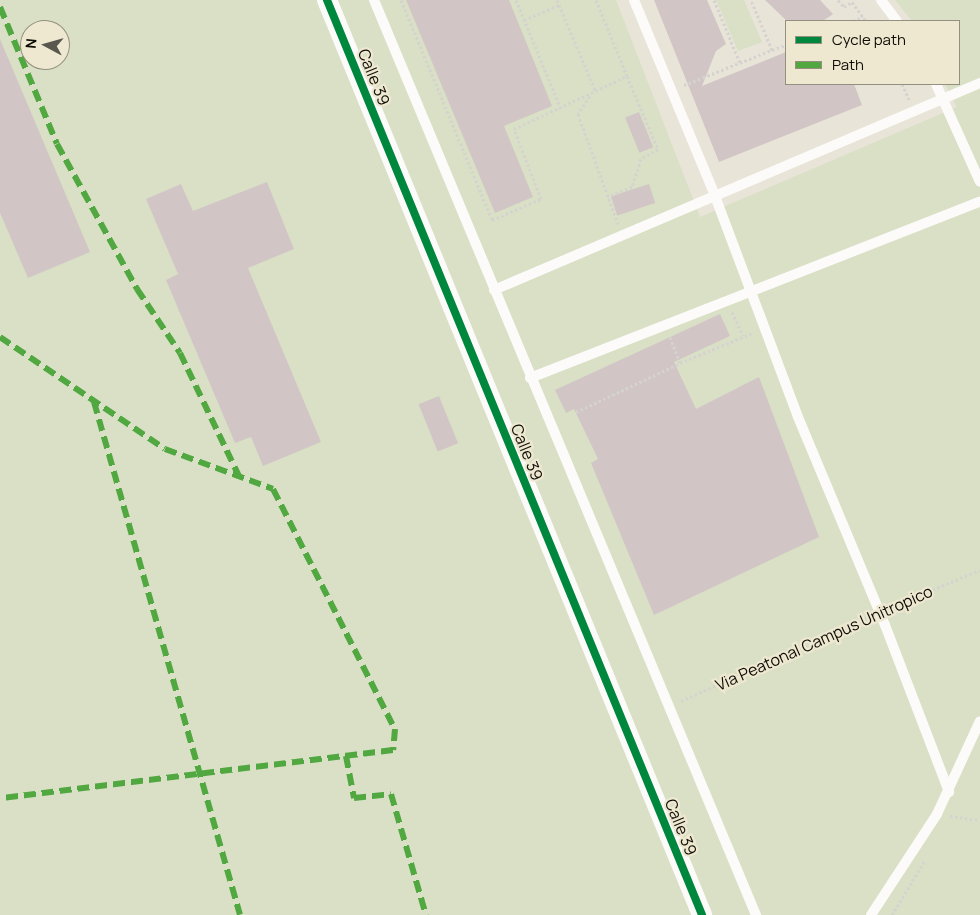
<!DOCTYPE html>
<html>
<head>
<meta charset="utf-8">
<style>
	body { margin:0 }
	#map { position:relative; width:980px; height:915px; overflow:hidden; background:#e8e4d7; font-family:Manrope,sans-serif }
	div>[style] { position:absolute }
	.green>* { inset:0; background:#d9e0c6 }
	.building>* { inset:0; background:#d1c6c5; transform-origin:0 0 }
	.path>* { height:3px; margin-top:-1.5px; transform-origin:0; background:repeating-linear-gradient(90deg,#d4d3cf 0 2.5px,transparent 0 5px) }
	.service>* { height:10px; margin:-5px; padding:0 5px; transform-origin:5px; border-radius:5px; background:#fcfbf9 }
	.minor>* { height:20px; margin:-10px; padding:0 10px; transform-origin:10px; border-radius:10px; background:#fcfbf9 }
	.quiet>* { height:6px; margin-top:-3px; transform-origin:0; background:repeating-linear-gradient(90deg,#51a840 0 12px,transparent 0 18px) }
	.cycleway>* { height:8px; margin:-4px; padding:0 4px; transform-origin:4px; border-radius:4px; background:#00873e }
	span { translate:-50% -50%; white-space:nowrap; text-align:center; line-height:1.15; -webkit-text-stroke:4.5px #eee8d1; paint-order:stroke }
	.street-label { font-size:16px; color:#0e0c05 }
	.legend { position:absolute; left:785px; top:20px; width:175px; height:65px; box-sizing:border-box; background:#eee8d1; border:1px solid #94907f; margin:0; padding:6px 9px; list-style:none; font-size:15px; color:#0e0c05 }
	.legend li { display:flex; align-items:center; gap:10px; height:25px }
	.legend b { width:25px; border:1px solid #94907f }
	.north { position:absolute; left:20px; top:20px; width:50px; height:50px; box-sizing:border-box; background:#eee8d1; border:1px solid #94907f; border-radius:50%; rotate:276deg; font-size:14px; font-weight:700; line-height:20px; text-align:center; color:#0e0c05 }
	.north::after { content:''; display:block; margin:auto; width:18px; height:22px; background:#5a584e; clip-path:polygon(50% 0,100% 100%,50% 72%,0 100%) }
</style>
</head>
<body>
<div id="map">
	<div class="green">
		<i style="clip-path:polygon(evenodd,0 0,616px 0,700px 217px,957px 107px,945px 84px,959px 84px,959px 21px,912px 21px,895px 0,980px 0,980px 915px,0 915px,0 0,30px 30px,60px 30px,60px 60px,30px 60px,30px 30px)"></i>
		<i style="clip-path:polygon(716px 0,744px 0,762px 42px,738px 51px)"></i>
	</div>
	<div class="building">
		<i style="clip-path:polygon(406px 0,509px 0,552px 106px,504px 126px,533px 197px,495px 213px)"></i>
		<i style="clip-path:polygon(654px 0,707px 0,726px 44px,716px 51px,702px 86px,786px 52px,786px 84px,854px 84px,862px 105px,719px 162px)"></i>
		<i style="clip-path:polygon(765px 0,820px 0,833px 14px,823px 21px,787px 21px)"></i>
		<i style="clip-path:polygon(0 39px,90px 252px,28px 278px,0 213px)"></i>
		<i style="left:639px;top:112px;width:38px;height:15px;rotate:68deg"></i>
		<i style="clip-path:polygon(267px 182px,294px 249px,248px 268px,321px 442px,263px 466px,251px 437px,235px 443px,166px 280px,178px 274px,146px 199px,181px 184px,193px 211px)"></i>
		<i style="left:649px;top:184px;width:20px;height:40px;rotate:72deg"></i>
		<i style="clip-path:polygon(720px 314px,730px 336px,674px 362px,696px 409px,759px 377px,819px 537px,654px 615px,591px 463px,598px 459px,574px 409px,566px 413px,555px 390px)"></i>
		<i style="left:439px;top:396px;width:51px;height:22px;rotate:68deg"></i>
	</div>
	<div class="path">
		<i style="left:401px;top:0;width:238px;rotate:67.5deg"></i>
		<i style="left:492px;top:220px;width:53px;rotate:-23.2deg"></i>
		<i style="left:541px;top:199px;width:75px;rotate:-111.1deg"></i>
		<i style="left:514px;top:129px;width:125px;rotate:-25.1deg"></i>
		<i style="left:627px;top:76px;width:79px;rotate:67deg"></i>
		<i style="left:658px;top:149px;width:20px;rotate:150deg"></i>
		<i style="left:641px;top:159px;width:29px;rotate:108deg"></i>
		<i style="left:632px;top:187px;width:26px;rotate:159deg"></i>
		<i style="left:516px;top:0;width:118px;rotate:67.6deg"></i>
		<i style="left:557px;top:0;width:100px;rotate:67deg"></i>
		<i style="left:596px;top:0;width:82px;rotate:67.8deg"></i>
		<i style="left:714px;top:0;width:68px;rotate:67.6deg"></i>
		<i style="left:838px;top:0;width:9px;rotate:49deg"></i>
		<i style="left:844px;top:7px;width:9px;rotate:-32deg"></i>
		<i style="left:852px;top:2px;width:24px;rotate:54deg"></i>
		<i style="left:524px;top:20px;width:38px;rotate:-23deg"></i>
		<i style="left:853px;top:21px;width:11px;rotate:-22deg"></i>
		<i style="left:772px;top:50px;width:15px;rotate:-20deg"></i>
		<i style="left:902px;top:84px;width:17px;rotate:65deg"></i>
		<i style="left:684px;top:85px;width:95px;rotate:-21.7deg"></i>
		<i style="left:772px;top:50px;width:54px;rotate:-112.8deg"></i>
		<i style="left:590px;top:96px;width:22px;rotate:124deg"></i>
		<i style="left:578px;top:114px;width:117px;rotate:70deg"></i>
		<i style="left:732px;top:312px;width:26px;rotate:65deg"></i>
		<i style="left:670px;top:337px;width:28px;rotate:69deg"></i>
		<i style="left:680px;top:363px;width:78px;rotate:-22.6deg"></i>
		<i style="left:576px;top:412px;width:115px;rotate:-25.2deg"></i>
		<i style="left:891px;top:607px;width:96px;rotate:-22.6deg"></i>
		<i style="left:681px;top:701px;width:206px;rotate:-24.1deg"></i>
		<i style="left:950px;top:816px;width:30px;rotate:8deg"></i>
		<i style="left:892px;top:915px;width:62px;rotate:-58.9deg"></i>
	</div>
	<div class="service">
		<i style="left:374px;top:0;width:992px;rotate:67.34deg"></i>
		<i style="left:634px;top:0;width:212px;rotate:67.5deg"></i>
		<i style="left:715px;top:196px;width:236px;rotate:69.4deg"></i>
		<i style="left:798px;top:417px;width:225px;rotate:67.3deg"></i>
		<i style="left:885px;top:625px;width:179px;rotate:69deg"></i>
		<i style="left:881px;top:0;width:26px;rotate:53deg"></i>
		<i style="left:936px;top:84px;width:107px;rotate:65.8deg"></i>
		<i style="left:494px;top:290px;width:528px;rotate:-23.07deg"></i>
		<i style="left:530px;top:378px;width:483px;rotate:-21.4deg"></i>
		<i style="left:871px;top:915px;width:121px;rotate:-56.8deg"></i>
		<i style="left:937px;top:814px;width:102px;rotate:-65.2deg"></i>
	</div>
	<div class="minor">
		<i style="left:327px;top:0;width:989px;rotate:67.71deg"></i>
	</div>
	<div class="quiet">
		<i style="left:0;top:7px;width:148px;rotate:67.4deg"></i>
		<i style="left:57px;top:144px;width:166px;rotate:61.1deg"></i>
		<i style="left:137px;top:289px;width:77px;rotate:56.1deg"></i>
		<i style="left:180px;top:353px;width:139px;rotate:64.4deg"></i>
		<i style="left:0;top:337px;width:199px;rotate:34.2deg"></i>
		<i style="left:165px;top:449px;width:115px;rotate:20.3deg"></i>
		<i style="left:273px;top:489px;width:269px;rotate:63.1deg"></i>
		<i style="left:395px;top:729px;width:21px;rotate:95deg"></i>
		<i style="left:393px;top:750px;width:396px;rotate:173deg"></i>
		<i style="left:94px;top:402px;width:533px;rotate:74.11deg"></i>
		<i style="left:346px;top:756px;width:43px;rotate:79.2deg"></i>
		<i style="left:354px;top:798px;width:37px;rotate:-6deg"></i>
		<i style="left:391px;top:794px;width:126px;rotate:73.9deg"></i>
	</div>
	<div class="cycleway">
		<i style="left:327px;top:0;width:989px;rotate:67.71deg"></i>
	</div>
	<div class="street-label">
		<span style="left:374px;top:77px;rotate:68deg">Calle 39</span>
		<span style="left:527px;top:452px;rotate:68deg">Calle 39</span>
		<span style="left:824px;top:638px;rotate:-24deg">Via Peatonal Campus Unitropico</span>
		<span style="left:681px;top:827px;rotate:68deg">Calle 39</span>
	</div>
	<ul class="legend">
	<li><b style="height:6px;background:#00873e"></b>Cycle path</li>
	<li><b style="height:6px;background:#51a840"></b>Path</li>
	</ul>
	<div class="north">N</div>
</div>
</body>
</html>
